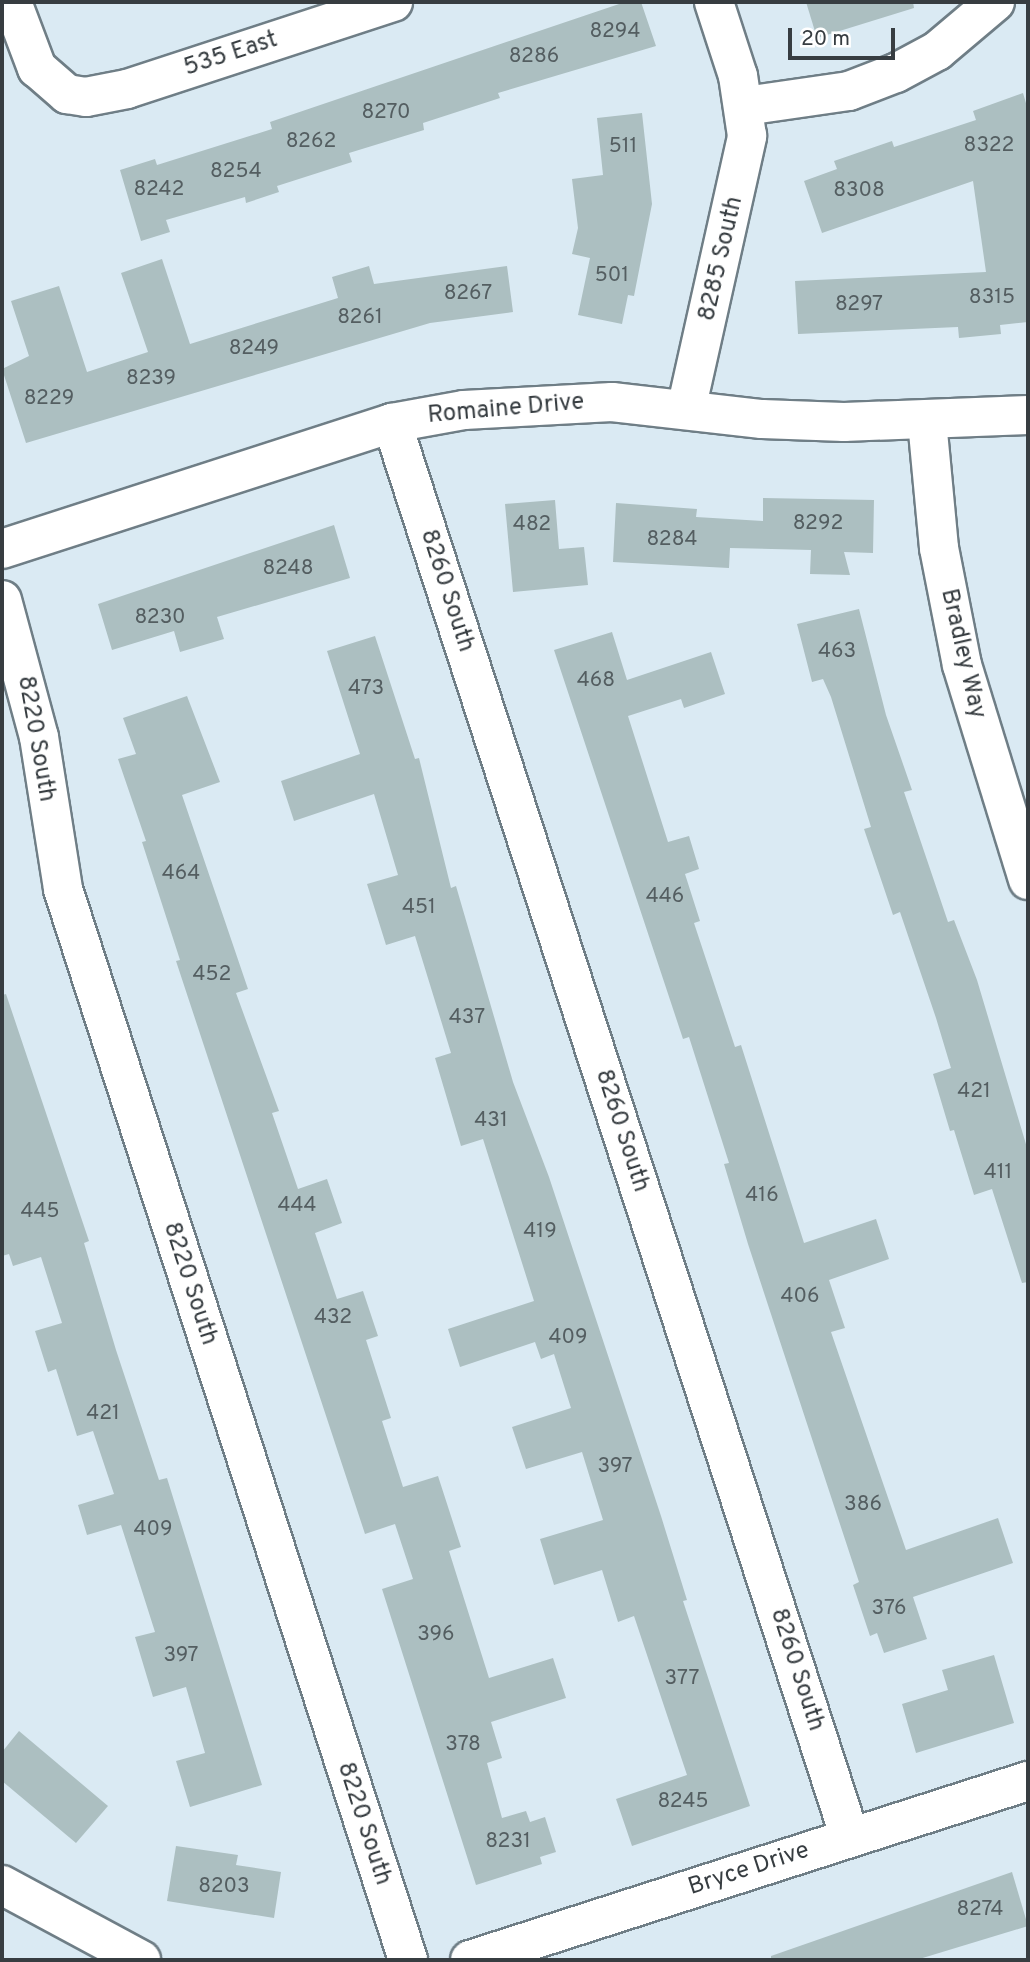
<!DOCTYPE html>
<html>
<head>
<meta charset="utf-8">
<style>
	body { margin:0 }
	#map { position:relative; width:1030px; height:1962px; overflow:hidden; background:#daeaf3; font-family:Overpass,sans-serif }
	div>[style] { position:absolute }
	.building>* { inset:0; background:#acbfc1 }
	.roads { filter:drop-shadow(2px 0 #6f7e86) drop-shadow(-2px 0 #6f7e86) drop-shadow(0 2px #6f7e86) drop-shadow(0 -2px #6f7e86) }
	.minor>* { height:38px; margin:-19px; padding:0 19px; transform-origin:19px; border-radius:19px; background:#fff }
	span { translate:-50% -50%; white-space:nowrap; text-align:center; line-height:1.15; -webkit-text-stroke:5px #fff; paint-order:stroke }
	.number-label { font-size:21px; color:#545e61 }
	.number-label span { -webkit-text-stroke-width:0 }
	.street-label { font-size:24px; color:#373d41 }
	.frame { position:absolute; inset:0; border:4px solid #373d41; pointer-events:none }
	.scale { position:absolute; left:788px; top:28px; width:107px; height:32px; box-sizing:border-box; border:4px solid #373d41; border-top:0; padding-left:9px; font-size:21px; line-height:24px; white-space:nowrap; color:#373d41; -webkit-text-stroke:5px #fff; paint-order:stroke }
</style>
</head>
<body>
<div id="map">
	<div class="building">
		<i style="clip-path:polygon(625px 2px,641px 2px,656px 46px,498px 93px,500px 98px,423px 123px,424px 130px,349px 153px,352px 162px,277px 186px,279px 192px,246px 203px,245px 197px,166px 220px,170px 232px,141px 241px,120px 170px,155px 159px,157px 165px,272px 129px,270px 122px)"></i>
		<i style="clip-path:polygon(806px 2px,913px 2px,914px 8px,817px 38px)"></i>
		<i style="clip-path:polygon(1023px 93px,1028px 110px,1028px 322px,1000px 325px,1001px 334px,959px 338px,958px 327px,798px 334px,795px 281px,986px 272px,973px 181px,822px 233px,804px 181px,837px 169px,834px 161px,892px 141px,894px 147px,976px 120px,973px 111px)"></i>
		<i style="clip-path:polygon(642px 113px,652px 204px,634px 296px,628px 295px,622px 324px,578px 315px,590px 258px,572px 254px,578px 228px,572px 179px,603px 175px,597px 118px)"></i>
		<i style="clip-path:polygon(162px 259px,190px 344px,338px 298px,332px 277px,369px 266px,374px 284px,507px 266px,513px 312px,430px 323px,26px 443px,2px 369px,29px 356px,11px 301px,59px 286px,87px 372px,148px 352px,121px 273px)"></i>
		<i style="clip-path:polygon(763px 498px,874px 500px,873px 553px,844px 552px,850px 575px,810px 574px,811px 550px,730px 548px,729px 568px,613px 562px,616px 503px,697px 509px,696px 517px,763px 521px)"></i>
		<i style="clip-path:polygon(555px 500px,559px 549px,584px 547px,588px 585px,513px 592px,505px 504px)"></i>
		<i style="clip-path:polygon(334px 525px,350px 578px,217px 617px,224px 639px,180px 652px,174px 631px,112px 650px,98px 604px)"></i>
		<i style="clip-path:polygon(859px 609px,886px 715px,912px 790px,904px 792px,948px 922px,954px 920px,977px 980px,1028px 1151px,1028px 1282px,1022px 1283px,992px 1189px,974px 1195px,954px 1130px,950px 1131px,933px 1074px,951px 1068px,936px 1018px,900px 912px,893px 915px,864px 829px,871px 827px,831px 697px,823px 679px,812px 682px,797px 624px)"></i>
		<i style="clip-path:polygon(612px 632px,627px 680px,711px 652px,725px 694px,684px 708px,681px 699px,628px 716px,668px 842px,689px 836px,699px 869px,685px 874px,700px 921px,694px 923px,735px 1047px,741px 1045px,804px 1243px,876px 1219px,889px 1259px,829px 1280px,845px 1328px,831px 1332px,906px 1550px,998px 1518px,1013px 1563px,913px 1597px,927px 1639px,884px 1653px,877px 1633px,870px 1636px,853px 1585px,859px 1582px,748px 1244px,724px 1164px,729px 1163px,689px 1037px,683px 1039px,554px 650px)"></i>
		<i style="clip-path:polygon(375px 636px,415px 759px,419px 758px,451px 888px,456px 886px,513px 1082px,549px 1177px,661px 1516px,687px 1600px,683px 1601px,750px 1806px,632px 1846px,616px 1799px,687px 1775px,634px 1616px,618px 1622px,602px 1570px,554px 1585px,540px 1539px,603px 1520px,582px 1452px,526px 1469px,512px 1427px,571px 1408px,554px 1354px,541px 1359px,535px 1342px,460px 1367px,448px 1329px,534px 1301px,483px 1139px,461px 1146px,435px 1058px,451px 1053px,415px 936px,386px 945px,367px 884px,398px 875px,374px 794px,294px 821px,281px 781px,360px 754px,327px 651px)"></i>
		<i style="clip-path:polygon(187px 696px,220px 782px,182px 795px,248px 989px,236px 993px,279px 1111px,272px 1113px,298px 1189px,327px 1179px,342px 1223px,315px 1233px,337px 1299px,363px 1291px,378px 1336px,366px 1340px,391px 1418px,382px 1421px,403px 1487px,438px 1476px,461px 1547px,449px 1551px,489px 1678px,553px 1658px,566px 1698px,491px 1722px,502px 1758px,487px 1763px,502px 1818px,526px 1811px,530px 1822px,545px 1817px,556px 1852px,540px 1857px,542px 1864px,476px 1885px,382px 1589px,413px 1579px,395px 1524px,365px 1534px,176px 961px,180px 960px,142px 842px,146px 841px,118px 759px,136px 754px,123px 718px)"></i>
		<i style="clip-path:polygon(6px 994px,89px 1241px,84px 1243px,116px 1350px,159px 1480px,167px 1478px,262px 1785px,190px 1807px,176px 1761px,205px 1753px,186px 1687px,153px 1697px,135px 1637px,155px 1632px,121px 1525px,87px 1535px,78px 1505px,114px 1494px,93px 1431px,77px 1436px,56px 1369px,48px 1372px,35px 1331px,62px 1323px,41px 1257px,13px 1266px,9px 1254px,2px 1256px,2px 995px)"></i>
		<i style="clip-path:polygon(994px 1655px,1014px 1723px,916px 1753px,902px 1704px,948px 1690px,942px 1670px)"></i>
		<i style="clip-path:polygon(19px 1731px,108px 1806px,76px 1843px,2px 1781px,2px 1752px)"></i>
		<i style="clip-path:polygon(176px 1846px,238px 1855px,236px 1865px,281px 1872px,274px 1918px,167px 1901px)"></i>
		<i style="clip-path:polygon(1012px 1872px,1028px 1926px,916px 1960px,771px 1960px,771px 1956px)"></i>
	</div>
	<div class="roads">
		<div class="minor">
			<i style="left:12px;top:2px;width:71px;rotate:69.3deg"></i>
			<i style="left:37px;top:68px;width:40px;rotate:41deg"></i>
			<i style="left:67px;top:94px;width:19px;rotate:9deg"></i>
			<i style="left:86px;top:97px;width:42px;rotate:-11deg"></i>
			<i style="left:127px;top:89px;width:280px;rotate:-18.1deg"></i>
			<i style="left:745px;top:106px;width:105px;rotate:-8.2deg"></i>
			<i style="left:849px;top:91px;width:50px;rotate:-21deg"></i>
			<i style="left:896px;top:73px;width:47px;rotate:-28.2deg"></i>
			<i style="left:937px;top:51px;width:76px;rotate:-40.2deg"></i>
			<i style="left:686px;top:410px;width:281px;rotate:-77.4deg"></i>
			<i style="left:747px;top:136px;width:61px;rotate:-98.5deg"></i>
			<i style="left:738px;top:76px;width:78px;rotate:-108deg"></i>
			<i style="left:927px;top:421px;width:128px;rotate:84.6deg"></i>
			<i style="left:939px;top:548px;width:119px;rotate:78.9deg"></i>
			<i style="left:962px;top:665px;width:225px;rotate:72.9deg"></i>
			<i style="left:392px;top:423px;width:1487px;rotate:72.06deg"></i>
			<i style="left:2px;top:549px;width:410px;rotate:-17.9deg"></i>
			<i style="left:392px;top:423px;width:73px;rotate:-10.2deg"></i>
			<i style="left:464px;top:410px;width:148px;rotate:-3.1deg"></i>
			<i style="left:612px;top:402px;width:151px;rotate:6.5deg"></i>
			<i style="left:762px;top:419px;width:82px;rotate:2.1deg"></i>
			<i style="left:844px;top:422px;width:184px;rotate:-2.2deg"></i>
			<i style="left:2px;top:600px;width:142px;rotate:74.9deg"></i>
			<i style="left:39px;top:737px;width:154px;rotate:81deg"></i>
			<i style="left:63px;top:889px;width:1125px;rotate:72.14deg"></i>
			<i style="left:2px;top:1885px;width:158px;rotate:28.3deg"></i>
			<i style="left:470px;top:1960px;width:586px;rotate:-17.79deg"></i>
		</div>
	</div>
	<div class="number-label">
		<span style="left:615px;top:32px">8294</span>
		<span style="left:534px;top:57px">8286</span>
		<span style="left:386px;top:113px">8270</span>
		<span style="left:311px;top:142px">8262</span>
		<span style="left:989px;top:146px">8322</span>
		<span style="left:623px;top:147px">511</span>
		<span style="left:236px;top:172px">8254</span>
		<span style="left:159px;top:190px">8242</span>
		<span style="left:859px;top:191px">8308</span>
		<span style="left:612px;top:276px">501</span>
		<span style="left:468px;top:294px">8267</span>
		<span style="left:992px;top:298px">8315</span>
		<span style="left:859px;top:305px">8297</span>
		<span style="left:360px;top:318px">8261</span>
		<span style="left:254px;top:349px">8249</span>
		<span style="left:151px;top:379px">8239</span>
		<span style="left:49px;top:399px">8229</span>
		<span style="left:818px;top:524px">8292</span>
		<span style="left:532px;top:525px">482</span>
		<span style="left:672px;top:540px">8284</span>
		<span style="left:288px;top:569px">8248</span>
		<span style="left:160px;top:618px">8230</span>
		<span style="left:837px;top:652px">463</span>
		<span style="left:596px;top:681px">468</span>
		<span style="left:366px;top:689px">473</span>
		<span style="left:181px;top:874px">464</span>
		<span style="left:665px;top:897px">446</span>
		<span style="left:419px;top:908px">451</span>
		<span style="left:212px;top:975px">452</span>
		<span style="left:467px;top:1018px">437</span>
		<span style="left:974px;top:1092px">421</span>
		<span style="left:491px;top:1121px">431</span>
		<span style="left:998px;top:1173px">411</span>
		<span style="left:762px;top:1196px">416</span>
		<span style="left:297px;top:1206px">444</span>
		<span style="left:40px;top:1212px">445</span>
		<span style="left:540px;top:1232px">419</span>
		<span style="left:800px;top:1297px">406</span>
		<span style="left:333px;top:1318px">432</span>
		<span style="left:568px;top:1338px">409</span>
		<span style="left:103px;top:1414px">421</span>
		<span style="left:615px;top:1467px">397</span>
		<span style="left:863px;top:1505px">386</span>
		<span style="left:153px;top:1530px">409</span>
		<span style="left:889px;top:1609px">376</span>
		<span style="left:436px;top:1635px">396</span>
		<span style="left:181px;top:1656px">397</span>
		<span style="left:682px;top:1679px">377</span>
		<span style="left:463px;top:1745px">378</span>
		<span style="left:683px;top:1802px">8245</span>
		<span style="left:508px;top:1842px">8231</span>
		<span style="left:224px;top:1887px">8203</span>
		<span style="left:980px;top:1910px">8274</span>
	</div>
	<div class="street-label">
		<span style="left:231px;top:55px;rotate:-18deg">535 East</span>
		<span style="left:722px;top:259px;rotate:-77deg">8285 South</span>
		<span style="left:506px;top:410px;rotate:-5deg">Romaine Drive</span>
		<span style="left:446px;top:591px;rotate:72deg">8260 South</span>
		<span style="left:962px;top:654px;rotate:77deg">Bradley Way</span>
		<span style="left:35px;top:739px;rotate:80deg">8220 South</span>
		<span style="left:621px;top:1131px;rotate:72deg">8260 South</span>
		<span style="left:189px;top:1284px;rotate:72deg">8220 South</span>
		<span style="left:796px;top:1670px;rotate:72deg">8260 South</span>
		<span style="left:363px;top:1824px;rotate:72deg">8220 South</span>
		<span style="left:749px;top:1870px;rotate:-18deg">Bryce Drive</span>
	</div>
	<div class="frame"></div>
	<div class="scale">20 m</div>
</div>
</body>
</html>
